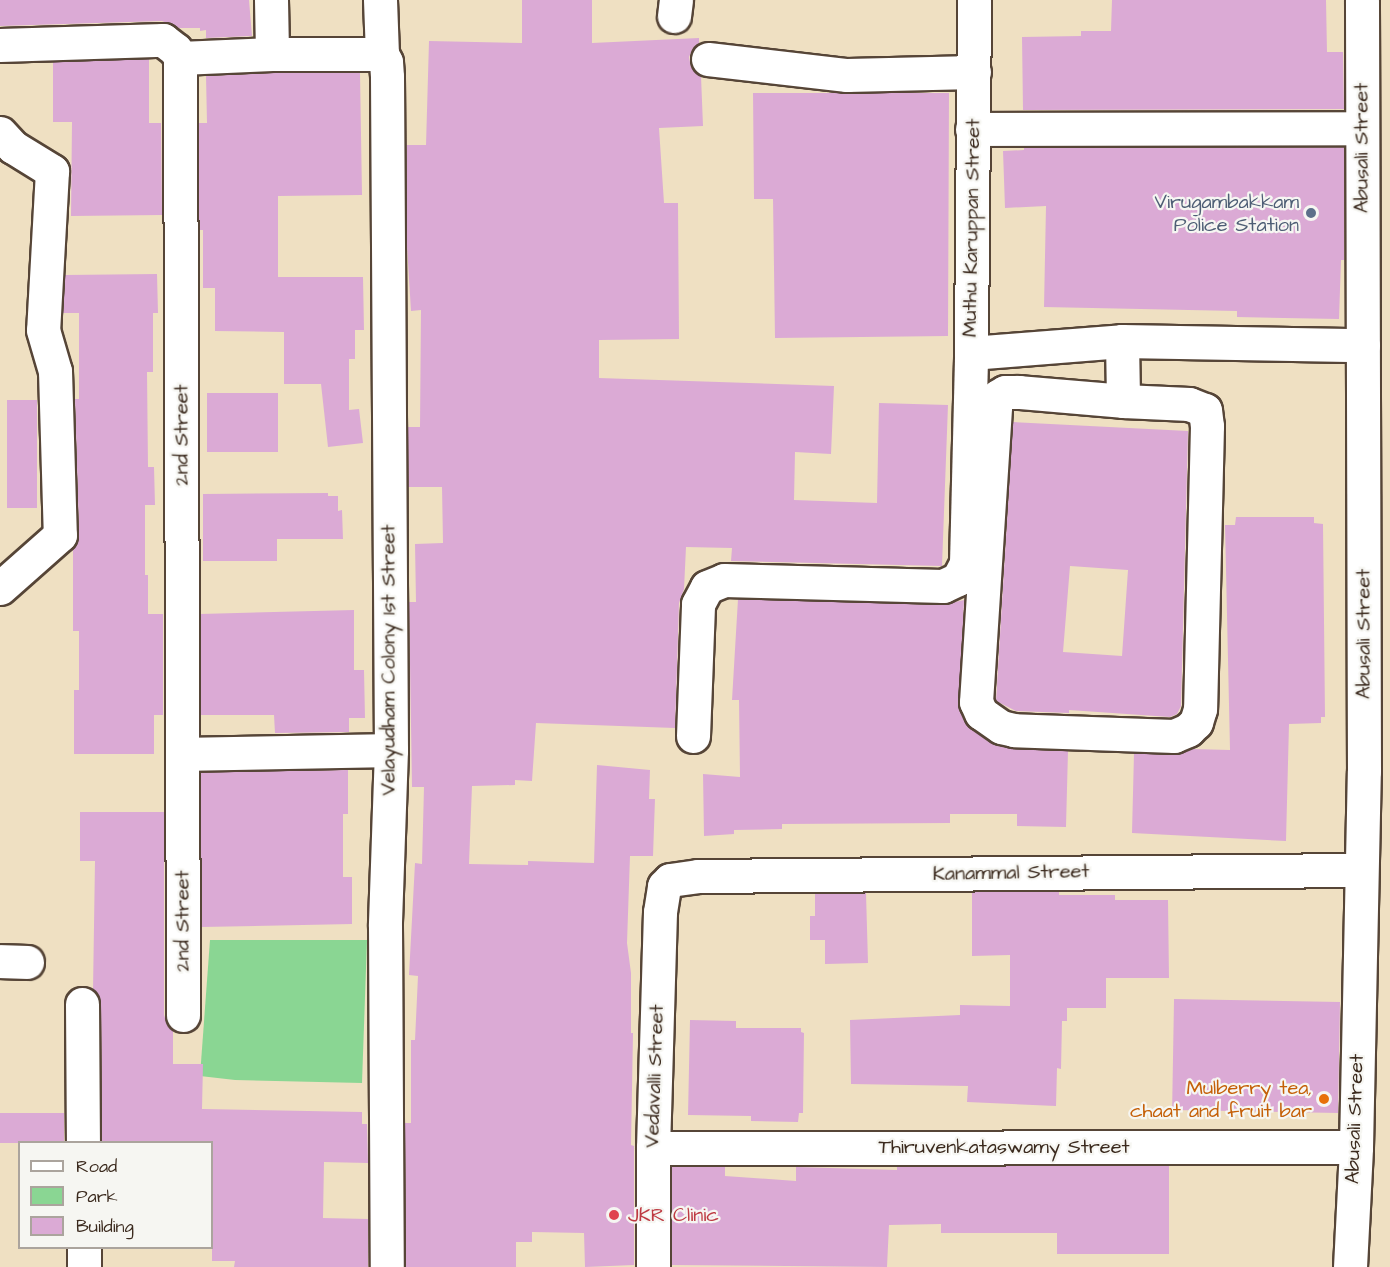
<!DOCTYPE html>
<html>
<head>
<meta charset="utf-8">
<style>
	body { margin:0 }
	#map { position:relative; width:1390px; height:1267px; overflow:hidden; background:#efe0c2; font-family:"Architects Daughter",sans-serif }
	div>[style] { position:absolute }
	.green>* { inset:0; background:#8ad693 }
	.building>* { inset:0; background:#dbaad5; transform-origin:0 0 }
	.roads { filter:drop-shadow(2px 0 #564537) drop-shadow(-2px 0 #564537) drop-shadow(0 2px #564537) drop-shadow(0 -2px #564537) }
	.minor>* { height:33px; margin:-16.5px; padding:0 16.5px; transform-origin:16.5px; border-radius:16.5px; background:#fff }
	.dots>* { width:16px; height:16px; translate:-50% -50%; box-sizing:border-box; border:3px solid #f6f6f2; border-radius:50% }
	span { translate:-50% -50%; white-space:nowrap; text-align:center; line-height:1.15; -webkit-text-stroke:4.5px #f6f6f2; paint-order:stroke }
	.street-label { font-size:20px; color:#3b2a1e }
	.service-label { font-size:20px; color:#4e5e75 }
	.right { translate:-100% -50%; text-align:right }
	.food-label { font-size:20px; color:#c56008 }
	.health-label { font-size:20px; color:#be3a42 }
	.left { translate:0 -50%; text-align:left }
	.legend { position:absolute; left:18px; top:1141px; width:195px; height:108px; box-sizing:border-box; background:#f6f6f2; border:2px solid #aba49d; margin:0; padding:8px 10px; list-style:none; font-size:18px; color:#3b2a1e }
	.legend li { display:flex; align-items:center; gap:12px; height:30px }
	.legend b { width:30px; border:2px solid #aba49d }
</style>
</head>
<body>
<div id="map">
	<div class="green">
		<i style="clip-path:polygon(210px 940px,367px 940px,362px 1083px,235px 1080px,200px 1076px)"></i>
	</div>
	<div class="building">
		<i style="clip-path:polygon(0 0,249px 0,252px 36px,206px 38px,206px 30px,200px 31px,200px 28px,179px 28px,162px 21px,0 26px)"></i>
		<i style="clip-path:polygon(522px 0,592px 0,592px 43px,699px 38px,699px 43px,693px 48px,689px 57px,691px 67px,701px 76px,703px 126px,659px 128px,664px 203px,678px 203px,679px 339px,599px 340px,599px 378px,834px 386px,831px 454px,795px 452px,794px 500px,877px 503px,879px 403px,948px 405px,942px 566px,731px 561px,732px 548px,686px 547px,684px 589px,679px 603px,675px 728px,536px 723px,532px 781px,515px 780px,515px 785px,472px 786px,469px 864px,528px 865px,528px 861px,594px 863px,597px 765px,650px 770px,649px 799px,655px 799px,653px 856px,630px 856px,627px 943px,631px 973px,631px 1033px,633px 1033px,631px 1145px,634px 1146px,634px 1265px,585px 1267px,584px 1233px,532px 1232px,532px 1242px,516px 1242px,516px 1267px,406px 1267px,405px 1123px,411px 1123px,411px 1040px,415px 1040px,418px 976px,409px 975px,415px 863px,422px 864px,424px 787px,412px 787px,409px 602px,416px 602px,415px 544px,443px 543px,442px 487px,408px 487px,408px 427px,420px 427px,421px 310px,411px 311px,407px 246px,407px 145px,426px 145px,429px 41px,522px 43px)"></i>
		<i style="clip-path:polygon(1112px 0,1326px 0,1327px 52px,1343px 52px,1344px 109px,1023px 110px,1022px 37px,1081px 36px,1081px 31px,1111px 31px)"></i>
		<i style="clip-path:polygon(149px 59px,149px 123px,161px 123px,162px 215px,71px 216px,72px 122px,53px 122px,53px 62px)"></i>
		<i style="clip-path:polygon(272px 73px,360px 73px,362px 195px,278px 196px,278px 277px,363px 277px,364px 330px,355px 330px,355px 359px,349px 359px,349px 410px,359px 409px,363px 443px,328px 447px,321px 384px,284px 384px,284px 332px,215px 331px,215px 288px,203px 288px,203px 230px,199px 230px,199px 123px,207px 123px,206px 76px)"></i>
		<i style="clip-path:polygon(753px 93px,949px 93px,948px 336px,775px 338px,773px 199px,754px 199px)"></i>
		<i style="clip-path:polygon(1344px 147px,1344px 260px,1341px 260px,1339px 319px,1237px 317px,1237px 311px,1044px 307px,1046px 206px,1005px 208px,1003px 151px,1024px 150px,1024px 148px)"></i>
		<i style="clip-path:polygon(157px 274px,158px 313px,153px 313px,153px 372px,147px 372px,148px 467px,154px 467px,155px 505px,145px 505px,145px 575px,148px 575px,148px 614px,163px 614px,163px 715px,154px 715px,154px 754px,74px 754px,74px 690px,79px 690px,79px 631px,73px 631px,73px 548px,79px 534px,75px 399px,79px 399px,79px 313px,63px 313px,65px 275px)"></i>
		<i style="left:278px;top:393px;width:59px;height:71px;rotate:90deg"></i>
		<i style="left:7px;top:400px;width:30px;height:108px"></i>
		<i style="clip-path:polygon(evenodd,1013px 422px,1188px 431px,1181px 706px,1177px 714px,1170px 717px,1069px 710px,1069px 713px,1016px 711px,996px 701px,1013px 422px,1070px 566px,1128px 570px,1122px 656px,1063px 652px,1070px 566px)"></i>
		<i style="clip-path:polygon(328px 493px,328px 496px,338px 496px,338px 511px,342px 510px,343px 539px,277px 539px,277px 561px,203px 561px,203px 494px)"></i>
		<i style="clip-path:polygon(1236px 517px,1314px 517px,1314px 523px,1323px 524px,1325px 717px,1321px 717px,1321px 723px,1289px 724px,1286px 841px,1132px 833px,1134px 753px,1173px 755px,1192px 749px,1230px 750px,1225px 525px,1235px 525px)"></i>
		<i style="clip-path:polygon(738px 599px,942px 605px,964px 600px,959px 710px,970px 728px,996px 745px,1013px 749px,1068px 751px,1066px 827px,1017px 826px,1017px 814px,950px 814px,950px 823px,782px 824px,782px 829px,734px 830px,734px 834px,704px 836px,703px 774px,740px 777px,739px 700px,732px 700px)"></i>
		<i style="clip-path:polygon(354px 610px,354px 670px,364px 670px,365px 718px,349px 718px,349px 732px,275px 733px,274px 715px,201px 715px,200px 614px)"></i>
		<i style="clip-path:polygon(348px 770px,348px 814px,343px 814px,343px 877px,352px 877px,352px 924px,201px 927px,201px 772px)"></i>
		<i style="clip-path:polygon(80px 812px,164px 812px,164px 1015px,167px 1024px,173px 1031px,173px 1064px,203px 1064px,202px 1109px,362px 1112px,362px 1124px,367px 1124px,368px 1163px,324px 1162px,323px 1218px,368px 1219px,368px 1267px,234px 1267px,235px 1261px,212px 1261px,212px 1143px,102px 1143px,101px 1004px,93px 990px,95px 861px,80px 861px)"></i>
		<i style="clip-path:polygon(1059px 891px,1059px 895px,1115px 895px,1115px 900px,1168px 900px,1169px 978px,1106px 978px,1106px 1008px,1067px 1008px,1067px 1021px,1062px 1021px,1061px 1069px,1057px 1068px,1056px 1106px,967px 1102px,968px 1086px,851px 1084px,850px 1020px,960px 1015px,960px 1005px,1010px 1006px,1010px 955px,972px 956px,972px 892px)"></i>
		<i style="clip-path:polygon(866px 893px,868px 963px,825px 964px,825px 940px,810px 940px,810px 916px,815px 916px,815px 894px)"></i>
		<i style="left:1340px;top:1002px;width:111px;height:166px;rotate:91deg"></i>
		<i style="clip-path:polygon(690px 1020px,736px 1021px,736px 1028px,801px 1028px,801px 1032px,804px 1033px,803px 1113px,799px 1113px,798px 1122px,751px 1121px,751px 1116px,688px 1115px)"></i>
		<i style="left:64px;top:1113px;width:30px;height:64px;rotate:90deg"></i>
		<i style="clip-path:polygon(897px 1166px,1169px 1166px,1169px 1254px,1057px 1254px,1057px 1233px,941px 1233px,941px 1224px,889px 1225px,887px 1267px,672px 1265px,672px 1167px,725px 1167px,725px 1176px,796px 1181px,796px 1167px,897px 1170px)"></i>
	</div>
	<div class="roads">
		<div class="minor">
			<i style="left:271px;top:0;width:54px;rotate:88.9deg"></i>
			<i style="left:380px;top:0;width:54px;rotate:87.9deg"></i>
			<i style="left:382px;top:54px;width:9px;rotate:63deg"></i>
			<i style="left:386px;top:62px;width:15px;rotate:86deg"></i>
			<i style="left:387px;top:77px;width:673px;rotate:89.66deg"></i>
			<i style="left:391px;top:750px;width:176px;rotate:92deg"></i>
			<i style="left:385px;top:926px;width:341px;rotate:89.7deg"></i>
			<i style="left:974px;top:0;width:353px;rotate:90.5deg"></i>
			<i style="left:971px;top:353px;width:151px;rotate:-4.5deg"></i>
			<i style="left:1122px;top:341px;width:241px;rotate:1deg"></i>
			<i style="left:674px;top:16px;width:16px;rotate:-83deg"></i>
			<i style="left:0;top:45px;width:163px;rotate:-1.8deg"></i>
			<i style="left:163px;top:40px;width:16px;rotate:38deg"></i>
			<i style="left:176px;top:50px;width:9px;rotate:63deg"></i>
			<i style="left:708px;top:59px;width:140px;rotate:6.6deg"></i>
			<i style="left:847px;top:75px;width:127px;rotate:-1.4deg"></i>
			<i style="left:972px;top:129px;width:390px;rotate:-0.1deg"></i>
			<i style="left:0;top:133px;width:19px;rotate:47deg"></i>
			<i style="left:13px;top:147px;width:46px;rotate:31.6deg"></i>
			<i style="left:52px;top:171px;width:159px;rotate:93.2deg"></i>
			<i style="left:43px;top:330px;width:43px;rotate:73.7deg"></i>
			<i style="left:55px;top:371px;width:164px;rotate:88.3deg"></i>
			<i style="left:60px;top:535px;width:80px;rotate:138.5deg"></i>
			<i style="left:1122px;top:341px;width:60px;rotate:89deg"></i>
			<i style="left:1123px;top:401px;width:66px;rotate:2.6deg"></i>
			<i style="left:1189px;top:404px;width:17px;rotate:21deg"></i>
			<i style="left:1205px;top:410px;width:16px;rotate:83deg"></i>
			<i style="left:1207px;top:426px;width:283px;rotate:91.4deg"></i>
			<i style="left:1200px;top:709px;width:14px;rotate:107deg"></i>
			<i style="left:1196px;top:722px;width:11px;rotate:135deg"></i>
			<i style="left:1188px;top:730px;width:15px;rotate:157deg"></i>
			<i style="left:1174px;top:736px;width:160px;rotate:-177.9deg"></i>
			<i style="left:1014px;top:730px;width:13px;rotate:-167deg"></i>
			<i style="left:1001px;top:727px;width:24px;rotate:-145deg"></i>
			<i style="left:981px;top:713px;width:12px;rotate:-114deg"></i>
			<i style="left:976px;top:702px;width:297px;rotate:-86.3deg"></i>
			<i style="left:995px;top:406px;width:10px;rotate:-73deg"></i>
			<i style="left:998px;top:396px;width:8px;rotate:-30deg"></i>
			<i style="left:1005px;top:392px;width:14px"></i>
			<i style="left:1019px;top:392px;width:104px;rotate:4.9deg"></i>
			<i style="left:693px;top:736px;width:132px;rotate:-87.8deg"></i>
			<i style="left:698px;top:604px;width:19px;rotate:-62deg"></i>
			<i style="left:707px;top:587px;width:18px;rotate:-22deg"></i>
			<i style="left:724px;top:580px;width:219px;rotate:1.6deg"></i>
			<i style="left:943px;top:586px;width:17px;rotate:-25deg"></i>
			<i style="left:958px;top:579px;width:18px;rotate:-63deg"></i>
			<i style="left:966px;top:563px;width:210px;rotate:-88.6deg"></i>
			<i style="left:183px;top:754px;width:208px;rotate:-1.1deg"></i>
			<i style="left:0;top:961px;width:27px;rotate:2deg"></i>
			<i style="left:82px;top:1004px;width:138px;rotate:89.6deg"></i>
			<i style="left:183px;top:1015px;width:957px;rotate:-90.18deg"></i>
			<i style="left:180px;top:58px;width:92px;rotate:-2.5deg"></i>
			<i style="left:272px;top:54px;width:110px"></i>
			<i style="left:653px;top:1148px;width:703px;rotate:-0.08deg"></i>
			<i style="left:84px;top:1248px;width:19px;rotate:90deg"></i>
			<i style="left:653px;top:1267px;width:119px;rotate:-90deg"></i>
			<i style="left:653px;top:1148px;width:236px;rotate:-88.3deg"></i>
			<i style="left:660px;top:912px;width:26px;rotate:-81deg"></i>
			<i style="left:664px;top:886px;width:8px;rotate:-45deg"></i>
			<i style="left:670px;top:880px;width:28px;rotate:-8deg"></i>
			<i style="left:698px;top:876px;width:663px;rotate:-0.52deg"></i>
			<i style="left:1350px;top:1267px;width:120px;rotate:-87.1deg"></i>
			<i style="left:1356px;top:1147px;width:376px;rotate:-88.8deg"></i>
			<i style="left:1364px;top:771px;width:771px;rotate:-90.15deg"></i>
		</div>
	</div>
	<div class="dots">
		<i style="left:1311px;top:213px;background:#5c6f8a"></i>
		<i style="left:1324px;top:1099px;background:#e8710a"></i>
		<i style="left:614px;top:1215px;background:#e0444e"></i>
	</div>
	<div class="street-label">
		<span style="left:1362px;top:148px;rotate:-90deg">Abusali Street</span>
		<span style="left:972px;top:228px;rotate:-89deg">Muthu Karuppan Street</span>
		<span style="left:182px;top:435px;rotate:-90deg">2nd Street</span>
		<span style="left:1364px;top:634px;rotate:-90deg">Abusali Street</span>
		<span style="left:389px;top:660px;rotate:-90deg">Velayudham Colony 1st Street</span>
		<span style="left:1011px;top:873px;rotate:-1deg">Kanammal Street</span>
		<span style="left:183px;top:921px;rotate:-90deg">2nd Street</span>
		<span style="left:655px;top:1076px;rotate:-88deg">Vedavalli Street</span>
		<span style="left:1355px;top:1119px;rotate:-88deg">Abusali Street</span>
		<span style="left:1004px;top:1147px">Thiruvenkataswamy Street</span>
	</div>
	<div class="service-label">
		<span class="right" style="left:1299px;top:214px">Virugambakkam<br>Police Station</span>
	</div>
	<div class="food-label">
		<span class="right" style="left:1312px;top:1100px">Mulberry tea,<br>chaat and fruit bar</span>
	</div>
	<div class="health-label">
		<span class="left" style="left:628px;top:1215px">JKR Clinic</span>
	</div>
	<ul class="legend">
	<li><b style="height:8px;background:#fff"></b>Road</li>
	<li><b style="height:16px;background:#8ad693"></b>Park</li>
	<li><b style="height:16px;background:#dbaad5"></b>Building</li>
	</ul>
</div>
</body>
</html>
